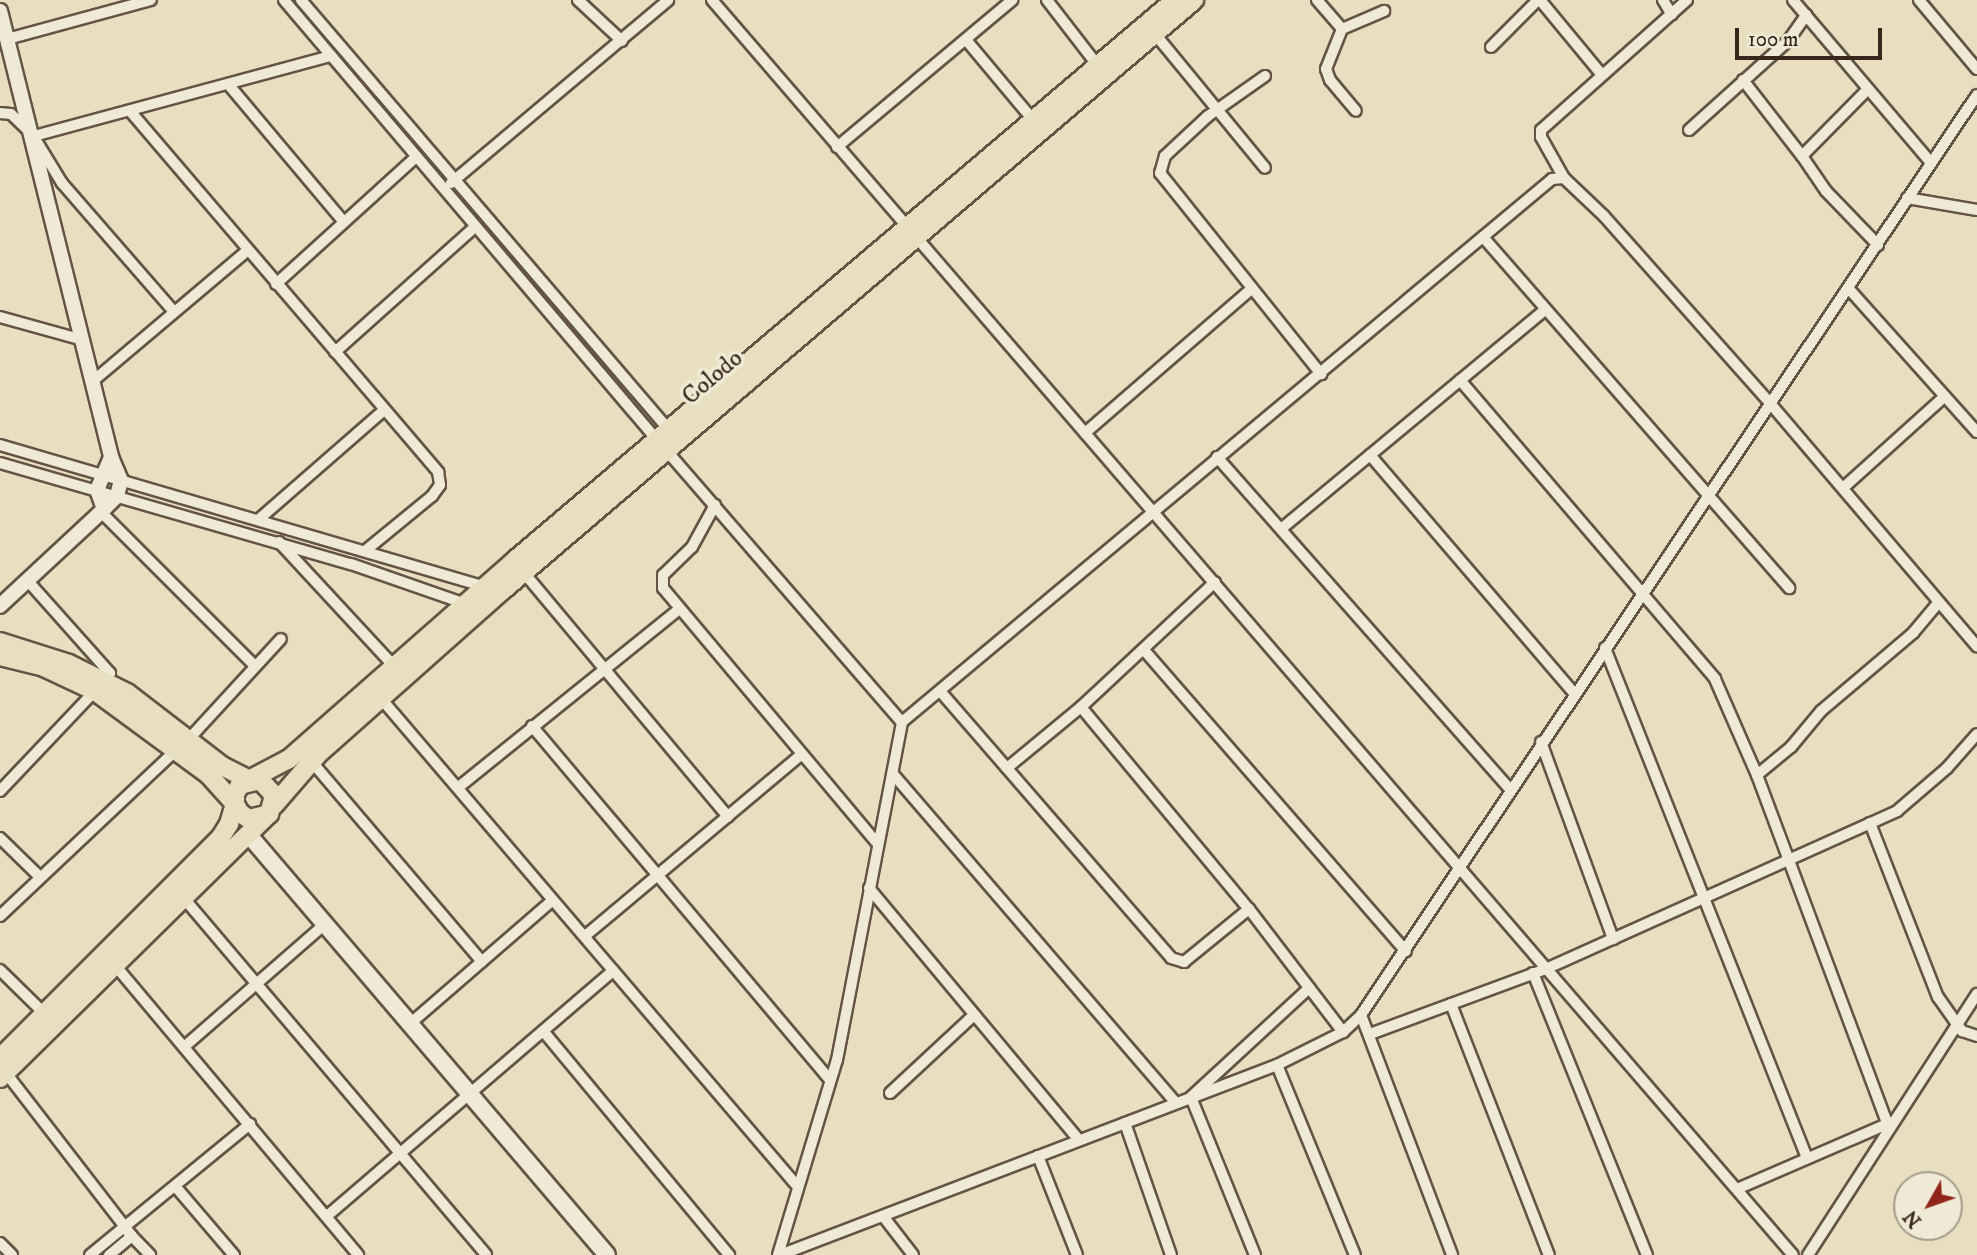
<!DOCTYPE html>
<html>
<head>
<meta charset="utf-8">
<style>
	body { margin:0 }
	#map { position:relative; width:1977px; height:1255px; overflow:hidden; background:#e7dfbf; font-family:"IM FELL DW Pica",serif }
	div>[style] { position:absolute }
	.roads { filter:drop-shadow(2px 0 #645445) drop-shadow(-2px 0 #645445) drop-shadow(0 2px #645445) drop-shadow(0 -2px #645445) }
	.minor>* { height:10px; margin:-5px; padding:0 5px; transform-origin:5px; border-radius:5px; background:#efead5 }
	.tertiary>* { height:14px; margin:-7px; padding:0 7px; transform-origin:7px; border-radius:7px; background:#efead5 }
	.secondary>* { height:16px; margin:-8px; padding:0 8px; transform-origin:8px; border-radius:8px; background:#efead5 }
	.primary>* { height:18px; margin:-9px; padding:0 9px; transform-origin:9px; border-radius:9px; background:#e7dfbf }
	span { translate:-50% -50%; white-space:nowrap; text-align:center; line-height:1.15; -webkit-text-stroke:7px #efead5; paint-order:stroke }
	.street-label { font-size:24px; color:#38251c }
	.north { position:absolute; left:1893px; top:1171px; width:70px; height:70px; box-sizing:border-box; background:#efead5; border:2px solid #a69b8b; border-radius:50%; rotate:230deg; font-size:19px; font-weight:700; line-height:28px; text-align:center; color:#38251c }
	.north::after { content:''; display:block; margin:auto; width:24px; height:32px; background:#8f2418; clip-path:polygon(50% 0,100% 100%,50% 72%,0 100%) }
	.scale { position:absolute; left:1735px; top:28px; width:147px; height:32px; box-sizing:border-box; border:4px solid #38251c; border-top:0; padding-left:9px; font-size:21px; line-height:24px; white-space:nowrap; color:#38251c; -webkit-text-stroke:5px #efead5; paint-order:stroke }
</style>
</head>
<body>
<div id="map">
	<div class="roads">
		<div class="minor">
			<i style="left:284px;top:0;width:577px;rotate:49.71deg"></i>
			<i style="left:301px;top:0;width:566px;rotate:49.44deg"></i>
			<i style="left:578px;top:0;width:60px;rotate:43deg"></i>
			<i style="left:712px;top:0;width:1656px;rotate:49.26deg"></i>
			<i style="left:1047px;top:0;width:83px;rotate:52.3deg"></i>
			<i style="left:1317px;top:0;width:38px;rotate:49deg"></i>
			<i style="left:1342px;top:29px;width:46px;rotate:-23.2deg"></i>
			<i style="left:1540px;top:0;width:97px;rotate:50.4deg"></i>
			<i style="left:1663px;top:0;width:17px;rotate:59deg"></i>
			<i style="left:1687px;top:0;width:195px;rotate:138.3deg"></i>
			<i style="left:1541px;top:130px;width:7px;rotate:90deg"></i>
			<i style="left:1541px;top:137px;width:47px;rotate:60.7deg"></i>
			<i style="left:1564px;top:178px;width:55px;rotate:43.5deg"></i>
			<i style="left:1604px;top:216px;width:249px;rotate:48.4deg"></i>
			<i style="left:1769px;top:402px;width:321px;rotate:49.6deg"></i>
			<i style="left:1793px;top:0;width:214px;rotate:49.7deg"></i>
			<i style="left:1919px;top:0;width:90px;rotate:50deg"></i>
			<i style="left:1342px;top:29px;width:43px;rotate:111.8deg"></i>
			<i style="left:1326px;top:69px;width:12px;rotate:70deg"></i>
			<i style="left:1330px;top:80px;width:40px;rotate:50deg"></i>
			<i style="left:1155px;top:34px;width:173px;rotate:50.6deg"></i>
			<i style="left:7px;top:39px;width:149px;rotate:-15.2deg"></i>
			<i style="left:967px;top:41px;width:104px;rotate:50.1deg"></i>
			<i style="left:1491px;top:47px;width:66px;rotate:-45deg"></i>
			<i style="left:1265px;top:76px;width:70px;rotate:144.9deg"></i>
			<i style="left:1208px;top:116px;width:59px;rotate:137.1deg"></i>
			<i style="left:1165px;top:156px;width:18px;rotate:106deg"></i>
			<i style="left:1160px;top:173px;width:258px;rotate:51.3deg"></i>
			<i style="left:1743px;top:80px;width:96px;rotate:52.2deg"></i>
			<i style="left:228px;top:84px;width:180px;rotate:50deg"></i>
			<i style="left:1868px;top:89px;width:94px;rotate:134.6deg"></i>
			<i style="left:1802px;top:156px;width:42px;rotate:55.6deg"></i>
			<i style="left:1826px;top:191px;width:75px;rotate:46.1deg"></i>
			<i style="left:130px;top:111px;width:475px;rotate:49.5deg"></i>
			<i style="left:438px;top:472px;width:13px;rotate:81deg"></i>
			<i style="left:440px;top:485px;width:14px;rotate:126deg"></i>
			<i style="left:432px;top:496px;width:87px;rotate:140.6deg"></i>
			<i style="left:0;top:113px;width:11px;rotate:5deg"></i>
			<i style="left:11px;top:114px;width:32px;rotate:44deg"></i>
			<i style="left:34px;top:136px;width:308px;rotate:-15.1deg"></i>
			<i style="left:1689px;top:130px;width:133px;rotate:-42deg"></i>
			<i style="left:1788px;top:41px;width:32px;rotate:-55deg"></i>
			<i style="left:34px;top:137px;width:54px;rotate:58.7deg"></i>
			<i style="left:62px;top:183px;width:171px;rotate:49deg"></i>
			<i style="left:837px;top:147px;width:229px;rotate:-40deg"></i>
			<i style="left:451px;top:183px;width:284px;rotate:-40.1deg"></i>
			<i style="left:1907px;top:198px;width:71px;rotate:9.7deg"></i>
			<i style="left:1483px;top:237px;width:466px;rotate:48.9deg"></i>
			<i style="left:276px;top:284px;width:189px;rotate:-42.2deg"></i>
			<i style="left:1849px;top:289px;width:192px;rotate:48.2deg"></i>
			<i style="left:0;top:317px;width:86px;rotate:15.5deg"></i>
			<i style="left:335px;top:352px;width:188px;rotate:-41.8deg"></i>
			<i style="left:1460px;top:380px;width:393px;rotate:49.5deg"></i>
			<i style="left:1715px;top:679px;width:105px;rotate:66.4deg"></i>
			<i style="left:1757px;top:775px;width:371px;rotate:69.5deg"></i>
			<i style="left:93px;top:381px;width:202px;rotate:-40.2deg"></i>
			<i style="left:1085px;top:433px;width:220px;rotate:-40.9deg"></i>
			<i style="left:0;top:445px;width:506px;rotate:16.29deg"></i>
			<i style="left:666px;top:450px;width:360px;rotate:49.1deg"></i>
			<i style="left:1370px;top:455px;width:313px;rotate:49.4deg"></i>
			<i style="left:1217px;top:457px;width:443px;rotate:48.6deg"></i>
			<i style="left:0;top:463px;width:365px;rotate:16.1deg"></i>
			<i style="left:351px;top:564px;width:122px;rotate:19.2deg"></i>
			<i style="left:1843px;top:488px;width:137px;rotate:-42deg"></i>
			<i style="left:715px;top:505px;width:48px;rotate:118.7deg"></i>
			<i style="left:692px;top:547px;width:40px;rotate:136deg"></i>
			<i style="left:663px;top:575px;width:13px;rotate:90deg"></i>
			<i style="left:663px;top:588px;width:333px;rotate:50deg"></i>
			<i style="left:101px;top:512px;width:216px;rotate:45deg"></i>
			<i style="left:258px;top:520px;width:167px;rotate:-41.1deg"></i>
			<i style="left:1281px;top:529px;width:343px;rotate:-39.7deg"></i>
			<i style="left:279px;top:542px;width:169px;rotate:47.2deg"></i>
			<i style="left:520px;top:568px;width:324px;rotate:50.1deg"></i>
			<i style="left:27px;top:580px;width:125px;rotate:48.3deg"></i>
			<i style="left:110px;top:673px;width:9px;rotate:122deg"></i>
			<i style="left:1605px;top:648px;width:549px;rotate:68.39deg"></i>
			<i style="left:1144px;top:650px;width:399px;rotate:49deg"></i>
			<i style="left:940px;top:691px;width:353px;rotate:49.1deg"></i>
			<i style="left:1171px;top:958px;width:14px;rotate:17deg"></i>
			<i style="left:1184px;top:962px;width:84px;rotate:-39.2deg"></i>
			<i style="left:378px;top:695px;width:645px;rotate:49.52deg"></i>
			<i style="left:1081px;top:707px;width:263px;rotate:50.3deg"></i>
			<i style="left:1249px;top:909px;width:155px;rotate:52.6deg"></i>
			<i style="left:532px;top:726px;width:463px;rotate:49.9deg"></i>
			<i style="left:188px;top:740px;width:137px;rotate:-47.4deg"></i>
			<i style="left:1541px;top:742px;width:210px;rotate:69.9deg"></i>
			<i style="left:312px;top:762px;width:262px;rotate:49.6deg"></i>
			<i style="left:1007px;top:768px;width:96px;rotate:-39.5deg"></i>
			<i style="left:1081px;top:707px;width:183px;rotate:-43deg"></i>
			<i style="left:893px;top:774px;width:434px;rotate:49.3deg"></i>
			<i style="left:1757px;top:775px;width:44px;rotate:-39.5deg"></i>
			<i style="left:1791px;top:747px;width:47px;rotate:-50.2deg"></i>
			<i style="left:1821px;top:711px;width:121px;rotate:-40.3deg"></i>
			<i style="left:1913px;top:633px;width:40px;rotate:-50deg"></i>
			<i style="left:460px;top:786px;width:282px;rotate:-38.9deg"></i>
			<i style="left:0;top:791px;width:138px;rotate:-46.5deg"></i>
			<i style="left:1870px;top:823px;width:187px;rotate:68.7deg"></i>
			<i style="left:1938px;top:997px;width:42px;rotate:54.8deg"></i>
			<i style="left:1962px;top:1031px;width:16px;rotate:18deg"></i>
			<i style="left:0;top:838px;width:56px;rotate:44.3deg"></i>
			<i style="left:869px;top:888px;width:328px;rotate:50.2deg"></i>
			<i style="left:182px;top:896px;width:470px;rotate:49.7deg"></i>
			<i style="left:0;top:916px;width:243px;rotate:-43.3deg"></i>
			<i style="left:585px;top:936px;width:282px;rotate:-40deg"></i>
			<i style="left:114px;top:964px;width:380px;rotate:50deg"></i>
			<i style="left:0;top:970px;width:63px;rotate:44.4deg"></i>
			<i style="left:1533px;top:973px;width:304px;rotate:68deg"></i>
			<i style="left:1451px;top:1004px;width:269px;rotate:68.7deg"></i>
			<i style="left:1361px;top:1015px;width:257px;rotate:69.2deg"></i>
			<i style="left:412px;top:1022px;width:186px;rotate:-40.9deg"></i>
			<i style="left:544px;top:1032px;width:290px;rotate:50.3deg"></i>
			<i style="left:1370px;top:1034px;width:190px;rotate:-20.3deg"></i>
			<i style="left:1548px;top:968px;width:383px;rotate:-24.2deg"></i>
			<i style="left:1897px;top:811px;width:66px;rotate:-40.7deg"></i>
			<i style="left:1947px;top:768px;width:45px;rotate:-48.6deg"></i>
			<i style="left:184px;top:1047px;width:187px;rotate:-41.1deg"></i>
			<i style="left:1277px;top:1065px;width:205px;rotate:67.7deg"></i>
			<i style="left:6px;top:1073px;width:206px;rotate:52.3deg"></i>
			<i style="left:132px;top:1236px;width:30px;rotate:140deg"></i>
			<i style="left:890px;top:1093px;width:115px;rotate:-42.9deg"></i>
			<i style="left:1125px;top:1123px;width:140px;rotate:70.8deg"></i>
			<i style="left:1038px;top:1156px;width:106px;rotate:68.5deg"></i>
			<i style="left:175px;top:1186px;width:91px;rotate:49.5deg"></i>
			<i style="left:1737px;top:1189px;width:169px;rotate:-23.4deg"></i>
			<i style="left:327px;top:1216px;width:377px;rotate:-40.6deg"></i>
			<i style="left:883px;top:1216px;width:49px;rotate:52.4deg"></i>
			<i style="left:128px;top:1232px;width:32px;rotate:46deg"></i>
			<i style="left:0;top:1243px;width:17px;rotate:45deg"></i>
			<i style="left:90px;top:1255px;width:207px;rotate:-39.3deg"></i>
			<i style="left:778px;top:1255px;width:204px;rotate:-73.2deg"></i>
			<i style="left:837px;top:1060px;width:344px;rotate:-79.1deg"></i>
			<i style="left:902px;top:722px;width:847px;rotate:-39.87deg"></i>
			<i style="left:1552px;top:179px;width:12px;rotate:-5deg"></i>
			<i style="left:780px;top:1255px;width:532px;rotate:-20.92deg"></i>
			<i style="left:1277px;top:1065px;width:74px;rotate:-26.6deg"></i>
			<i style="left:1343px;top:1032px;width:25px;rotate:-43deg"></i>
			<i style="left:1361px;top:1015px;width:1107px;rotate:-56.2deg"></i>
			<i style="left:1255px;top:1255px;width:170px;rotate:-112.1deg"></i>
			<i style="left:1191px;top:1097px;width:161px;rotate:-42.7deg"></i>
			<i style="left:1808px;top:1255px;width:311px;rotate:-57.1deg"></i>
		</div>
		<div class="tertiary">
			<i style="left:0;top:11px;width:460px;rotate:76deg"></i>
			<i style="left:111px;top:457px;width:25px;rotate:67deg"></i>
			<i style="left:121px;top:480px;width:16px;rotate:104deg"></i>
			<i style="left:117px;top:496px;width:23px;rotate:135deg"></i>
			<i style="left:101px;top:512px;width:138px;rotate:137.1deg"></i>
			<i style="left:104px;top:509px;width:20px;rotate:-110deg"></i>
			<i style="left:97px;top:490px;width:36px;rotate:-67deg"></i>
		</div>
		<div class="secondary">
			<i style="left:248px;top:834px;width:553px;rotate:49.54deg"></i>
		</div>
		<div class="primary">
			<i style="left:0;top:642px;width:72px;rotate:17.7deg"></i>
			<i style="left:69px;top:664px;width:65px;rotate:26.6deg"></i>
			<i style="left:127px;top:693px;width:120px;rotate:37.5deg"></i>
			<i style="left:222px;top:766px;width:30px;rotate:27deg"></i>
			<i style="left:249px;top:780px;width:45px;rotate:-27.7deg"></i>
			<i style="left:289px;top:759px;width:300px;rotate:-41.3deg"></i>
			<i style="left:514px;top:561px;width:867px;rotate:-40.32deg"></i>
			<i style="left:0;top:656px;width:45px;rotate:14deg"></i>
			<i style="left:44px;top:667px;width:56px;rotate:25.2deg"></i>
			<i style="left:95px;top:691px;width:140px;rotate:36.3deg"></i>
			<i style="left:208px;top:774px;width:40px;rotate:48deg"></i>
			<i style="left:235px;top:804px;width:10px;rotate:61deg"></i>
			<i style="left:240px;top:813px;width:11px;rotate:34deg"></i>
			<i style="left:249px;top:819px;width:21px;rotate:-14deg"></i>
			<i style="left:269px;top:814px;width:20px;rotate:-75deg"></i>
			<i style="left:274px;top:795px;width:21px;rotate:-133deg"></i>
			<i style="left:260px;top:780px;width:21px;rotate:166deg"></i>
			<i style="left:240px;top:785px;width:10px;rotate:119deg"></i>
			<i style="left:235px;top:794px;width:10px;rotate:90deg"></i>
			<i style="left:235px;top:804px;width:21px;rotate:107deg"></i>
			<i style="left:229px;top:824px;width:15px;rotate:122deg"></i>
			<i style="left:221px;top:837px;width:313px;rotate:135deg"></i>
			<i style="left:274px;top:805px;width:67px;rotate:-49.2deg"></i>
			<i style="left:318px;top:754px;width:247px;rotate:-41.6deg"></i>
			<i style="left:503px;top:590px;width:909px;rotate:-40.49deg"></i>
			<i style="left:0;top:1078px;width:374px;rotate:-44.5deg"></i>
		</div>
	</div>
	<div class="street-label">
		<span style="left:713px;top:378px;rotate:-40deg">Colodo</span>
	</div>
	<div class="north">N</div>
	<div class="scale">100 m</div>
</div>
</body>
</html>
